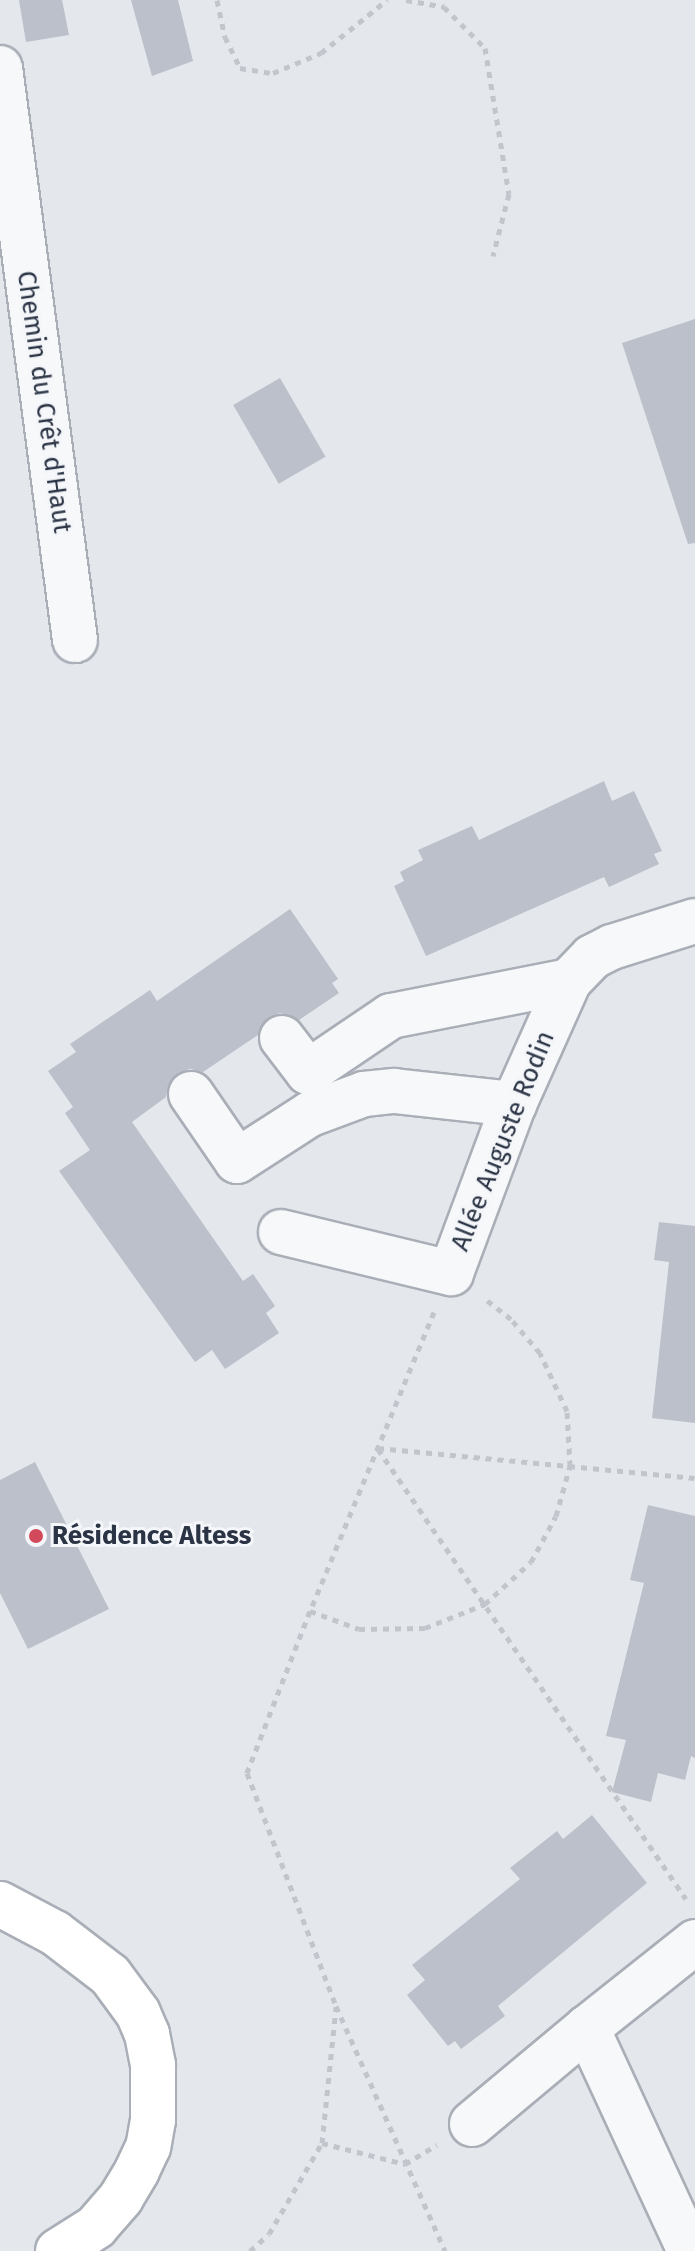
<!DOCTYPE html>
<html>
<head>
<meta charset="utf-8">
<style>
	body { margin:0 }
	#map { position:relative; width:695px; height:2251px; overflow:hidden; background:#e4e7ec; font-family:"Fira Sans",sans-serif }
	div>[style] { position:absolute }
	.building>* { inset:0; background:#bbc0ca; transform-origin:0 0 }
	.path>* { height:5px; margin-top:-2.5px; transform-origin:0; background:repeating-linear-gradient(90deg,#c2c5cb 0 6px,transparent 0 12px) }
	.roads { filter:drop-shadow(2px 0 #a9aeb7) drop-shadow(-2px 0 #a9aeb7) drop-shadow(0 2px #a9aeb7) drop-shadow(0 -2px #a9aeb7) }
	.minor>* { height:44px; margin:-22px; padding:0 22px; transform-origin:22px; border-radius:22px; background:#f7f8fa }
	.major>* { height:44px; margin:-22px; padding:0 22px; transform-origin:22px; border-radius:22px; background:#fff }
	.dots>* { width:22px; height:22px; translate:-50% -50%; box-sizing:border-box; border:4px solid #f4f6f9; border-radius:50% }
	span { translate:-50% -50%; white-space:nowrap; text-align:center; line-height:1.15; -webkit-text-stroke:6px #f4f6f9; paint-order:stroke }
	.street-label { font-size:26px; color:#2b3445 }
	.poi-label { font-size:26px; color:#2b3445; font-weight:700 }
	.left { translate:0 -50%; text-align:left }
</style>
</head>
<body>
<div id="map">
	<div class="building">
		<i style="clip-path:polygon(19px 0,62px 0,69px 35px,26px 42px)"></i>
		<i style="clip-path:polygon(131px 0,178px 0,193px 61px,152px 76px)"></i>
		<i style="clip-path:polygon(695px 319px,695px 543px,688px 544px,622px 343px)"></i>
		<i style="left:280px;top:378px;width:91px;height:54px;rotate:60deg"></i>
		<i style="clip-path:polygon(604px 781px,612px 801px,634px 791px,662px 851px,654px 854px,659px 864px,609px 887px,604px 877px,426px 956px,394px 886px,404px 881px,400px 872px,423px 860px,418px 850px,472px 826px,479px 840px)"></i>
		<i style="clip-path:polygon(290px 909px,338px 979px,332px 983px,339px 993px,299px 1020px,280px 1013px,268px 1018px,258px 1035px,203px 1072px,190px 1069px,178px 1073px,169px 1083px,166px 1097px,132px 1122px,243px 1281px,253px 1274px,275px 1306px,266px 1313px,279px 1333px,225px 1369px,212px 1350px,195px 1362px,59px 1171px,90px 1150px,65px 1113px,73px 1107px,48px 1071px,76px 1052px,70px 1044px,150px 990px,157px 1001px)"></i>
		<i style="clip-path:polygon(659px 1222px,695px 1226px,695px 1423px,652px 1418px,669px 1262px,654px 1260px)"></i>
		<i style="clip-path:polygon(35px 1462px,109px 1609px,28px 1649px,0 1593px,0 1480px)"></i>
		<i style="clip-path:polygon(648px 1505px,695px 1516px,695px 1758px,691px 1756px,685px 1780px,658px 1773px,651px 1802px,612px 1792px,626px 1740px,606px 1736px,644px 1583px,630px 1580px)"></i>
		<i style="clip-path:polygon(592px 1815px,647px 1883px,498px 2006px,505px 2016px,461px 2049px,455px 2041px,448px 2046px,407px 1995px,425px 1980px,412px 1965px,520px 1879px,510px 1868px,557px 1831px,563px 1839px)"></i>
	</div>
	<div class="path">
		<i style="left:217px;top:0;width:38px;rotate:78deg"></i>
		<i style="left:225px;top:37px;width:34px;rotate:64deg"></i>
		<i style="left:240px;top:68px;width:33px;rotate:9deg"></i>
		<i style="left:273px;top:73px;width:52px;rotate:-22.6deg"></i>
		<i style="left:321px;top:53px;width:85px;rotate:-38.8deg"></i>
		<i style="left:406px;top:0;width:39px;rotate:10deg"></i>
		<i style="left:444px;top:7px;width:58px;rotate:45deg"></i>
		<i style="left:485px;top:48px;width:148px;rotate:80.7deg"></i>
		<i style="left:509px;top:194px;width:64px;rotate:104.5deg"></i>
		<i style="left:434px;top:1312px;width:324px;rotate:112.5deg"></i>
		<i style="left:310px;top:1611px;width:174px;rotate:111.3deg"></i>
		<i style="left:247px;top:1773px;width:249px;rotate:69.1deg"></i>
		<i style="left:336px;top:2006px;width:268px;rotate:66deg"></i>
		<i style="left:378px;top:1448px;width:318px;rotate:5.4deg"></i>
		<i style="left:378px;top:1449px;width:545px;rotate:55.61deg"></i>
		<i style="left:310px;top:1611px;width:52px;rotate:20.2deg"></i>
		<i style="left:359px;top:1629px;width:66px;rotate:-0.9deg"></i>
		<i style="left:425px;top:1628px;width:65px;rotate:-21.8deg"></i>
		<i style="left:485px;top:1604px;width:62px;rotate:-42.4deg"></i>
		<i style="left:531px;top:1562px;width:52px;rotate:-61.5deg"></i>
		<i style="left:556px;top:1516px;width:52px;rotate:-74.4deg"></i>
		<i style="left:570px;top:1466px;width:55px;rotate:-93.1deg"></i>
		<i style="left:567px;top:1411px;width:64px;rotate:-115deg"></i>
		<i style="left:540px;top:1353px;width:45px;rotate:-130.5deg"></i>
		<i style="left:511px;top:1319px;width:33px;rotate:-142deg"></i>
		<i style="left:322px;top:2143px;width:86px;rotate:14.2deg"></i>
		<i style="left:405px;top:2164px;width:37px;rotate:-31deg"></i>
		<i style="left:250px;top:2251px;width:25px;rotate:-42deg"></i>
		<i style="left:269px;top:2234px;width:105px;rotate:-59.8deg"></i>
		<i style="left:322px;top:2143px;width:137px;rotate:-84.1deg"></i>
	</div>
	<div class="roads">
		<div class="minor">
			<i style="left:0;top:68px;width:577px;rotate:82.53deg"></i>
			<i style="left:282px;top:1038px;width:43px;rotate:52.6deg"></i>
			<i style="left:308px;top:1072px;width:100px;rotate:-34deg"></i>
			<i style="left:391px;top:1016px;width:181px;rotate:-11.1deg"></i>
			<i style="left:191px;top:1094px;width:81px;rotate:55.5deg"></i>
			<i style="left:237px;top:1161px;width:87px;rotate:-32.8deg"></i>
			<i style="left:310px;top:1114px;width:58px;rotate:-20.3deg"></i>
			<i style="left:364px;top:1094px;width:30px;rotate:-6deg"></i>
			<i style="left:394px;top:1091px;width:121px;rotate:6.2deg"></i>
			<i style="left:281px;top:1232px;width:175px;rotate:13.6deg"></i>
			<i style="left:451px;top:1273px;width:180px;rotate:-69.6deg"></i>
			<i style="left:514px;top:1104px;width:135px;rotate:-65.9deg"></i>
			<i style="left:569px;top:981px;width:33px;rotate:-46deg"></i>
			<i style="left:592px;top:957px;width:22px;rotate:-27deg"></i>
			<i style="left:612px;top:947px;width:87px;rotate:-17.4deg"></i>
			<i style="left:472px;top:2124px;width:150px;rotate:-39.9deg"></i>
			<i style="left:690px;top:2251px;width:246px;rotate:-114.8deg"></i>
			<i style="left:587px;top:2028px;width:138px;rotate:-38.5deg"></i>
		</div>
		<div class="major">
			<i style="left:0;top:1904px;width:62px;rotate:27.8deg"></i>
			<i style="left:55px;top:1933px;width:69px;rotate:37.4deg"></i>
			<i style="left:110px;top:1975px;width:47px;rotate:53.6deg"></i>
			<i style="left:138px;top:2013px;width:23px;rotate:67deg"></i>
			<i style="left:147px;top:2034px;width:32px;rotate:79deg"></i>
			<i style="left:153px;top:2065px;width:55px;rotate:90deg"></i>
			<i style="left:153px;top:2120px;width:27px;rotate:100deg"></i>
			<i style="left:148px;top:2147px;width:26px;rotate:115deg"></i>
			<i style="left:137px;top:2171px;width:31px;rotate:121deg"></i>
			<i style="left:121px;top:2198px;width:38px;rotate:131deg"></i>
			<i style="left:96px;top:2227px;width:45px;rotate:147.7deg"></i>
		</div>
	</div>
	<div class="dots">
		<i style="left:36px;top:1536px;background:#d1495b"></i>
	</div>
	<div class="street-label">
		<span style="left:44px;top:402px;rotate:82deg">Chemin du Crêt d'Haut</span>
		<span style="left:503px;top:1141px;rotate:-68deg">Allée Auguste Rodin</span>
	</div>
	<div class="poi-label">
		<span class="left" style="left:52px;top:1536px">Résidence Altess</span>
	</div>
</div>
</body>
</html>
